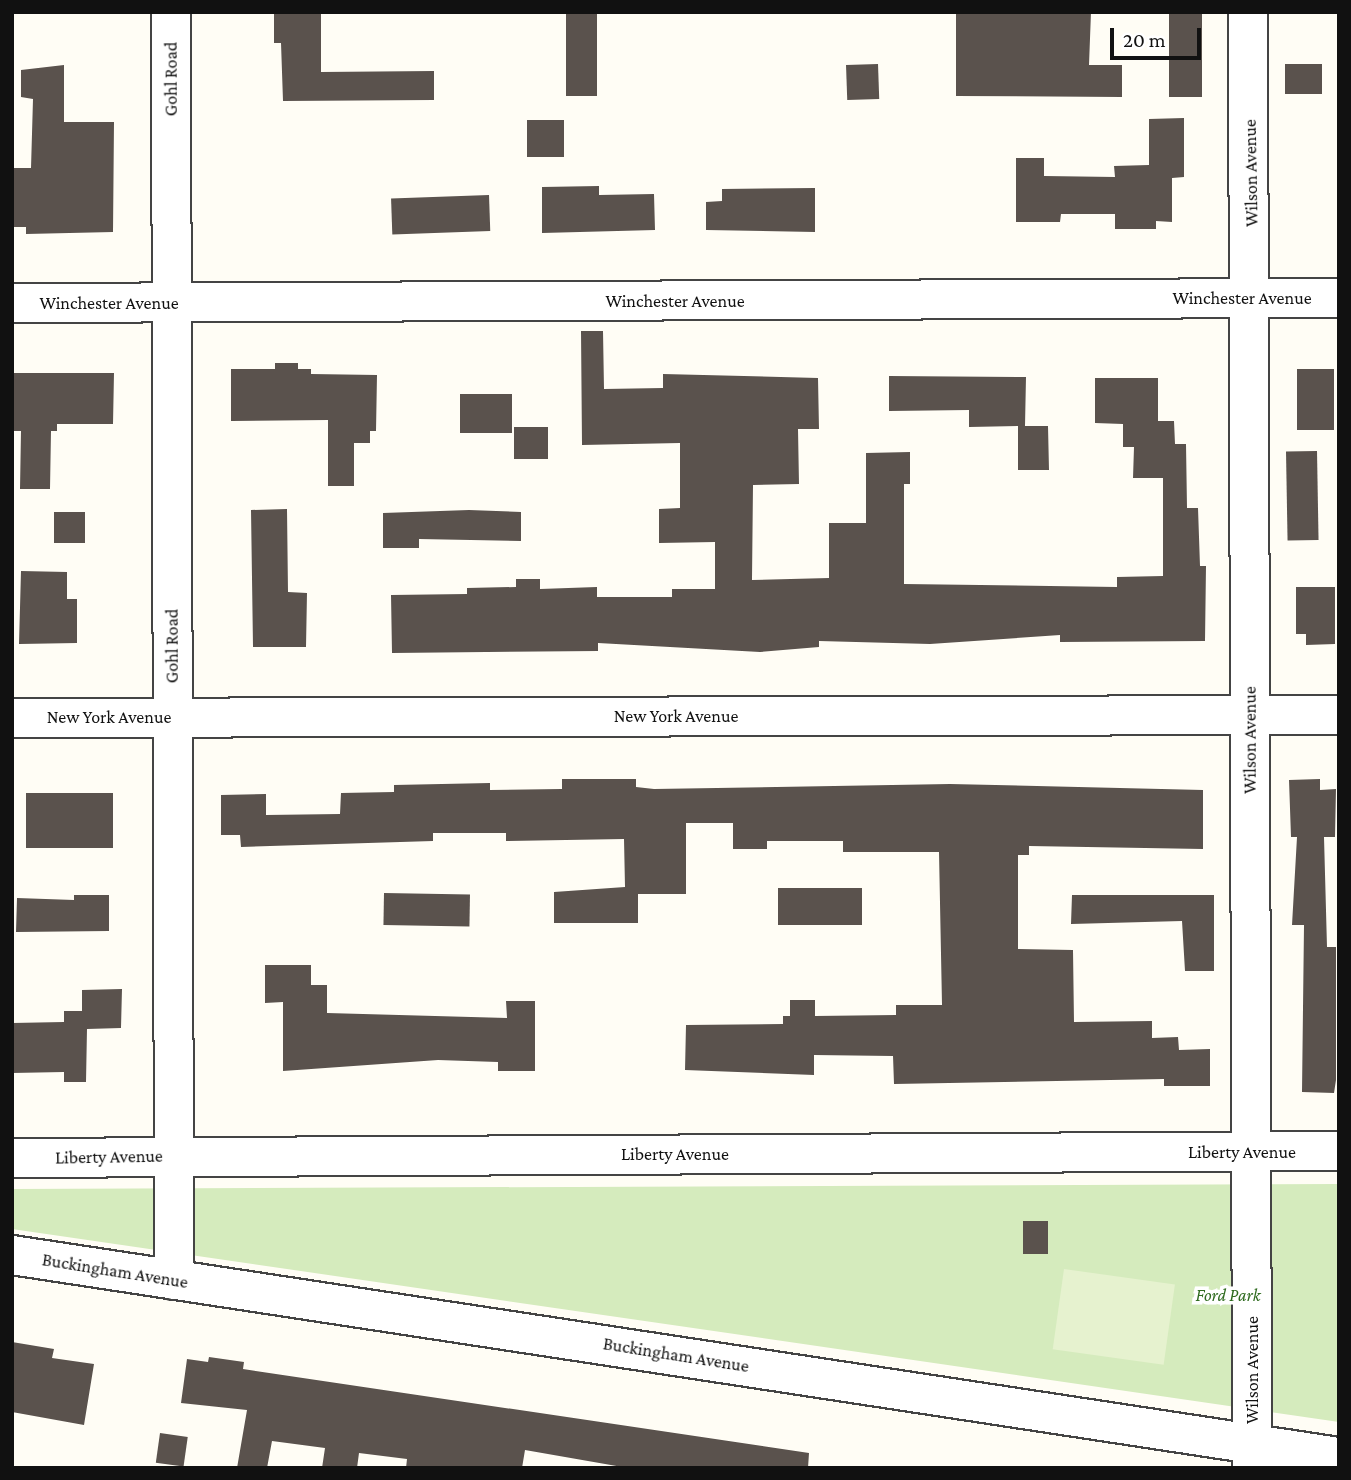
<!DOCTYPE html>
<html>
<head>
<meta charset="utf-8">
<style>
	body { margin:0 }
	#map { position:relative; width:1351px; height:1480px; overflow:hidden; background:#fffdf5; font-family:"Crimson Pro",serif }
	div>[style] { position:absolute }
	.green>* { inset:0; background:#d5ebbd }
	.pitch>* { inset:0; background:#e6f2cf; transform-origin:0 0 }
	.building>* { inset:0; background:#5a524d; transform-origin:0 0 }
	.roads { filter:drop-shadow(2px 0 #444) drop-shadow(-2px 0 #444) drop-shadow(0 2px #444) drop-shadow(0 -2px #444) }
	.minor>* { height:38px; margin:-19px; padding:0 19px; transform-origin:19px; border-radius:19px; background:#fff }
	span { translate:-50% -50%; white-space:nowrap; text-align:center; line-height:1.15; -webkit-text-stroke:7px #fff; paint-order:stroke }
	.street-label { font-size:18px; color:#111 }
	.park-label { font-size:18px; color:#2f6b1f; font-style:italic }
	.frame { position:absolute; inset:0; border:14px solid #111; pointer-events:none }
	.scale { position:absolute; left:1110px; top:28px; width:91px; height:32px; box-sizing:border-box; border:4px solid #111; border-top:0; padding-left:9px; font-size:21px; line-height:24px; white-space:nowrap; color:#111; -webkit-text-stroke:5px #fff; paint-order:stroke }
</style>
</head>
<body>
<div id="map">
	<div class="green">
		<i style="clip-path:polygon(1339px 1184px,1339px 1422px,12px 1229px,12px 1189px)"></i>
	</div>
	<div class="pitch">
		<i style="left:1064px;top:1269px;width:112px;height:81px;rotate:8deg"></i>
	</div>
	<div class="building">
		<i style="clip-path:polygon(274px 12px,321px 12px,321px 72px,434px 71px,434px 100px,283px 101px,281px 43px,274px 43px)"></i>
		<i style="left:566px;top:12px;width:31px;height:84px"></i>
		<i style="clip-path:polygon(956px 12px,1091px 12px,1089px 65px,1122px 65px,1122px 97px,956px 96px)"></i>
		<i style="left:1169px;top:12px;width:33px;height:85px"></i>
		<i style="left:878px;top:64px;width:35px;height:32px;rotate:88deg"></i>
		<i style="left:1322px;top:64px;width:30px;height:37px;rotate:90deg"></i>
		<i style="clip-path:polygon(64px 65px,64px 122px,114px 122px,113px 232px,26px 234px,26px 227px,13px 227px,13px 168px,31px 168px,33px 99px,21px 97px,21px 70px)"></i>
		<i style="clip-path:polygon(1184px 118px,1184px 177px,1172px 178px,1172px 222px,1156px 221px,1156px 229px,1115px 229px,1115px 214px,1061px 214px,1060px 222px,1016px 222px,1016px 158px,1044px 158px,1044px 176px,1115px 177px,1114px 166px,1149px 165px,1149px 119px)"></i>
		<i style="left:527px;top:120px;width:37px;height:37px"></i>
		<i style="clip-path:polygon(599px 186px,599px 195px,654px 194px,655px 230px,542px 233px,542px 187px)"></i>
		<i style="clip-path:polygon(815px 188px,815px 232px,706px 230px,706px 202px,722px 201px,722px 189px)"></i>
		<i style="left:489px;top:195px;width:36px;height:98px;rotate:88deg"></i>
		<i style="clip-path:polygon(581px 331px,603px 331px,604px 389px,663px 388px,663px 374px,818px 378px,819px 429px,798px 429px,799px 484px,753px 485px,752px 580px,829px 578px,829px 523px,866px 523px,866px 453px,910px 452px,910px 484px,904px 484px,904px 584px,1117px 587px,1117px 577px,1163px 576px,1163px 478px,1133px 478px,1134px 447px,1123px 447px,1123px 424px,1095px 423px,1095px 378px,1158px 378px,1158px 421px,1174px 421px,1175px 444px,1186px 444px,1187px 508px,1198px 508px,1200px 566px,1206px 566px,1205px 641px,1060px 642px,1060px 635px,930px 644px,819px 641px,819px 647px,760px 652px,598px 643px,598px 651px,392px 653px,391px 595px,467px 594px,467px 588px,516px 587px,516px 579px,540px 579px,540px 589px,597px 587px,597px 597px,672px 597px,672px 589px,715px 589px,715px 542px,659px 543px,659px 509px,680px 508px,680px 443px,582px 445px)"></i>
		<i style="clip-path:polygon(275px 363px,298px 363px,298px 369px,311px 369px,311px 374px,377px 375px,376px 431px,370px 431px,370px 443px,354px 443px,354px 486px,328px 486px,328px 420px,231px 421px,231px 369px,275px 369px)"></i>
		<i style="left:1297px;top:369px;width:37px;height:61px"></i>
		<i style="clip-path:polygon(13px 373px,114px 373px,113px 424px,57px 424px,57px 431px,51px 431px,50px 489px,20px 489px,21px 431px,14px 431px)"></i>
		<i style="clip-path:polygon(889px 376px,1026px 377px,1025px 426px,1048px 426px,1049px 470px,1018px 470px,1018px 426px,969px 427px,969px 410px,889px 411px)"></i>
		<i style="left:460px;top:394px;width:52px;height:39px"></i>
		<i style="left:514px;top:427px;width:34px;height:32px"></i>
		<i style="left:1317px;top:451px;width:89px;height:31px;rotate:89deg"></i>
		<i style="clip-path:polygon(287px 509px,288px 592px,307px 593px,306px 647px,253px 647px,251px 510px)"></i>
		<i style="clip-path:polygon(469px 510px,521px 512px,521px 541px,419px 539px,419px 548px,383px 548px,383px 513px)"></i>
		<i style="left:54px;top:512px;width:31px;height:31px"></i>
		<i style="clip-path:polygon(21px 571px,67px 572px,67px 599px,77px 599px,77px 643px,19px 644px)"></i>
		<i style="clip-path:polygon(1296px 587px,1335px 587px,1335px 644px,1306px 645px,1306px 634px,1296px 634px)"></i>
		<i style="clip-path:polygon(562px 779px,636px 779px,636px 787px,654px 789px,950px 784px,1203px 790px,1203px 849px,1029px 846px,1029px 855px,1018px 855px,1018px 949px,1073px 950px,1074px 1022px,1152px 1021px,1152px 1038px,1178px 1037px,1179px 1050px,1210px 1049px,1210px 1086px,1164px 1086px,1164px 1079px,894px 1084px,893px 1056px,814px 1055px,814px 1075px,685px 1070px,686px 1025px,783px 1024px,783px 1016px,790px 1016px,790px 1000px,815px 1000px,815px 1016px,896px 1015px,896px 1005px,942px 1005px,939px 852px,843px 852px,843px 841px,767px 841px,767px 849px,733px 849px,733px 823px,686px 823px,686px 894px,638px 894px,638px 923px,554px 923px,554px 892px,625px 887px,624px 839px,506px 841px,506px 833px,433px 833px,433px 841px,241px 847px,240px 835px,221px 835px,221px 795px,266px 794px,266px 815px,340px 814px,341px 793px,394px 792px,394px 785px,490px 783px,490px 790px,562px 789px)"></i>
		<i style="clip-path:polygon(1320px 779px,1320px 790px,1336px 789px,1335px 837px,1324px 837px,1327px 947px,1336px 947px,1336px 1080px,1334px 1093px,1302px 1092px,1304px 925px,1292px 925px,1297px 837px,1291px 837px,1289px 780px)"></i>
		<i style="left:113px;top:793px;width:55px;height:87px;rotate:90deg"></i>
		<i style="left:862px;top:888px;width:37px;height:84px;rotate:90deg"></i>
		<i style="left:384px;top:893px;width:86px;height:32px;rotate:1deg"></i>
		<i style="clip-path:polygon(74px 895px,109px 895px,109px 931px,16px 932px,17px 898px,74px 900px)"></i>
		<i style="clip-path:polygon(1072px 895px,1214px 895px,1214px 971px,1185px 971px,1182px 921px,1071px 924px)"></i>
		<i style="clip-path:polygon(265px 965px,311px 965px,311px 985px,327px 985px,327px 1013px,507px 1018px,506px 1001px,535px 1001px,535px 1071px,498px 1071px,498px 1062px,438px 1060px,283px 1071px,283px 1002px,265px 1003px)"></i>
		<i style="clip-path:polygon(122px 989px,121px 1028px,87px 1029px,86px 1082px,64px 1082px,64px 1072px,12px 1073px,12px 1023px,64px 1022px,64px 1011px,82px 1011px,82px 990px)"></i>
		<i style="left:1048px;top:1221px;width:33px;height:25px;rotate:90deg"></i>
		<i style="clip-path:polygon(12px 1342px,54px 1349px,52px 1358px,94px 1364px,84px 1425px,12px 1412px)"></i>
		<i style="clip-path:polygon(209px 1357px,244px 1362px,243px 1369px,809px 1453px,808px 1468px,628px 1468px,525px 1450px,522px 1468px,406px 1468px,407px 1459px,359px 1453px,357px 1468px,322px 1468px,325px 1448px,272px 1441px,267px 1468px,237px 1468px,247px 1410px,181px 1403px,187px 1359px,208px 1362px)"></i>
		<i style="left:160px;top:1433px;width:28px;height:30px;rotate:8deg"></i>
	</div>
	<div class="roads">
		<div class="minor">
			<i style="left:171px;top:12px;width:1268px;rotate:89.86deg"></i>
			<i style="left:1248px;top:12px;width:1456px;rotate:89.84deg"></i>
			<i style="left:12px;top:303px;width:1327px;rotate:-0.22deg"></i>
			<i style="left:12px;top:718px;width:1327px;rotate:-0.13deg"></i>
			<i style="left:12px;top:1158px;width:1327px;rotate:-0.3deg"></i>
			<i style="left:12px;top:1255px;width:1342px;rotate:8.66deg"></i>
		</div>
	</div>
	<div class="street-label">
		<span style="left:171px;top:79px;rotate:-90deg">Gohl Road</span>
		<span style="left:1251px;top:173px;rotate:-91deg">Wilson Avenue</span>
		<span style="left:1242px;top:298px">Winchester Avenue</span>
		<span style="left:675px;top:301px">Winchester Avenue</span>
		<span style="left:109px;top:303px">Winchester Avenue</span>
		<span style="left:172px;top:646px;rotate:-90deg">Gohl Road</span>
		<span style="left:676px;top:716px">New York Avenue</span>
		<span style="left:109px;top:717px">New York Avenue</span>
		<span style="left:1250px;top:740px;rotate:-90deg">Wilson Avenue</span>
		<span style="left:1242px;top:1152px">Liberty Avenue</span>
		<span style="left:675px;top:1154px">Liberty Avenue</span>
		<span style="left:109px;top:1157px;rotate:-1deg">Liberty Avenue</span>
		<span style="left:115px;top:1271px;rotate:9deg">Buckingham Avenue</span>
		<span style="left:676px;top:1355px;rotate:9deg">Buckingham Avenue</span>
		<span style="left:1252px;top:1370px;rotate:-90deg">Wilson Avenue</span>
	</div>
	<div class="park-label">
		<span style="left:1228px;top:1295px">Ford Park</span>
	</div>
	<div class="frame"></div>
	<div class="scale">20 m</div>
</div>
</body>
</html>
